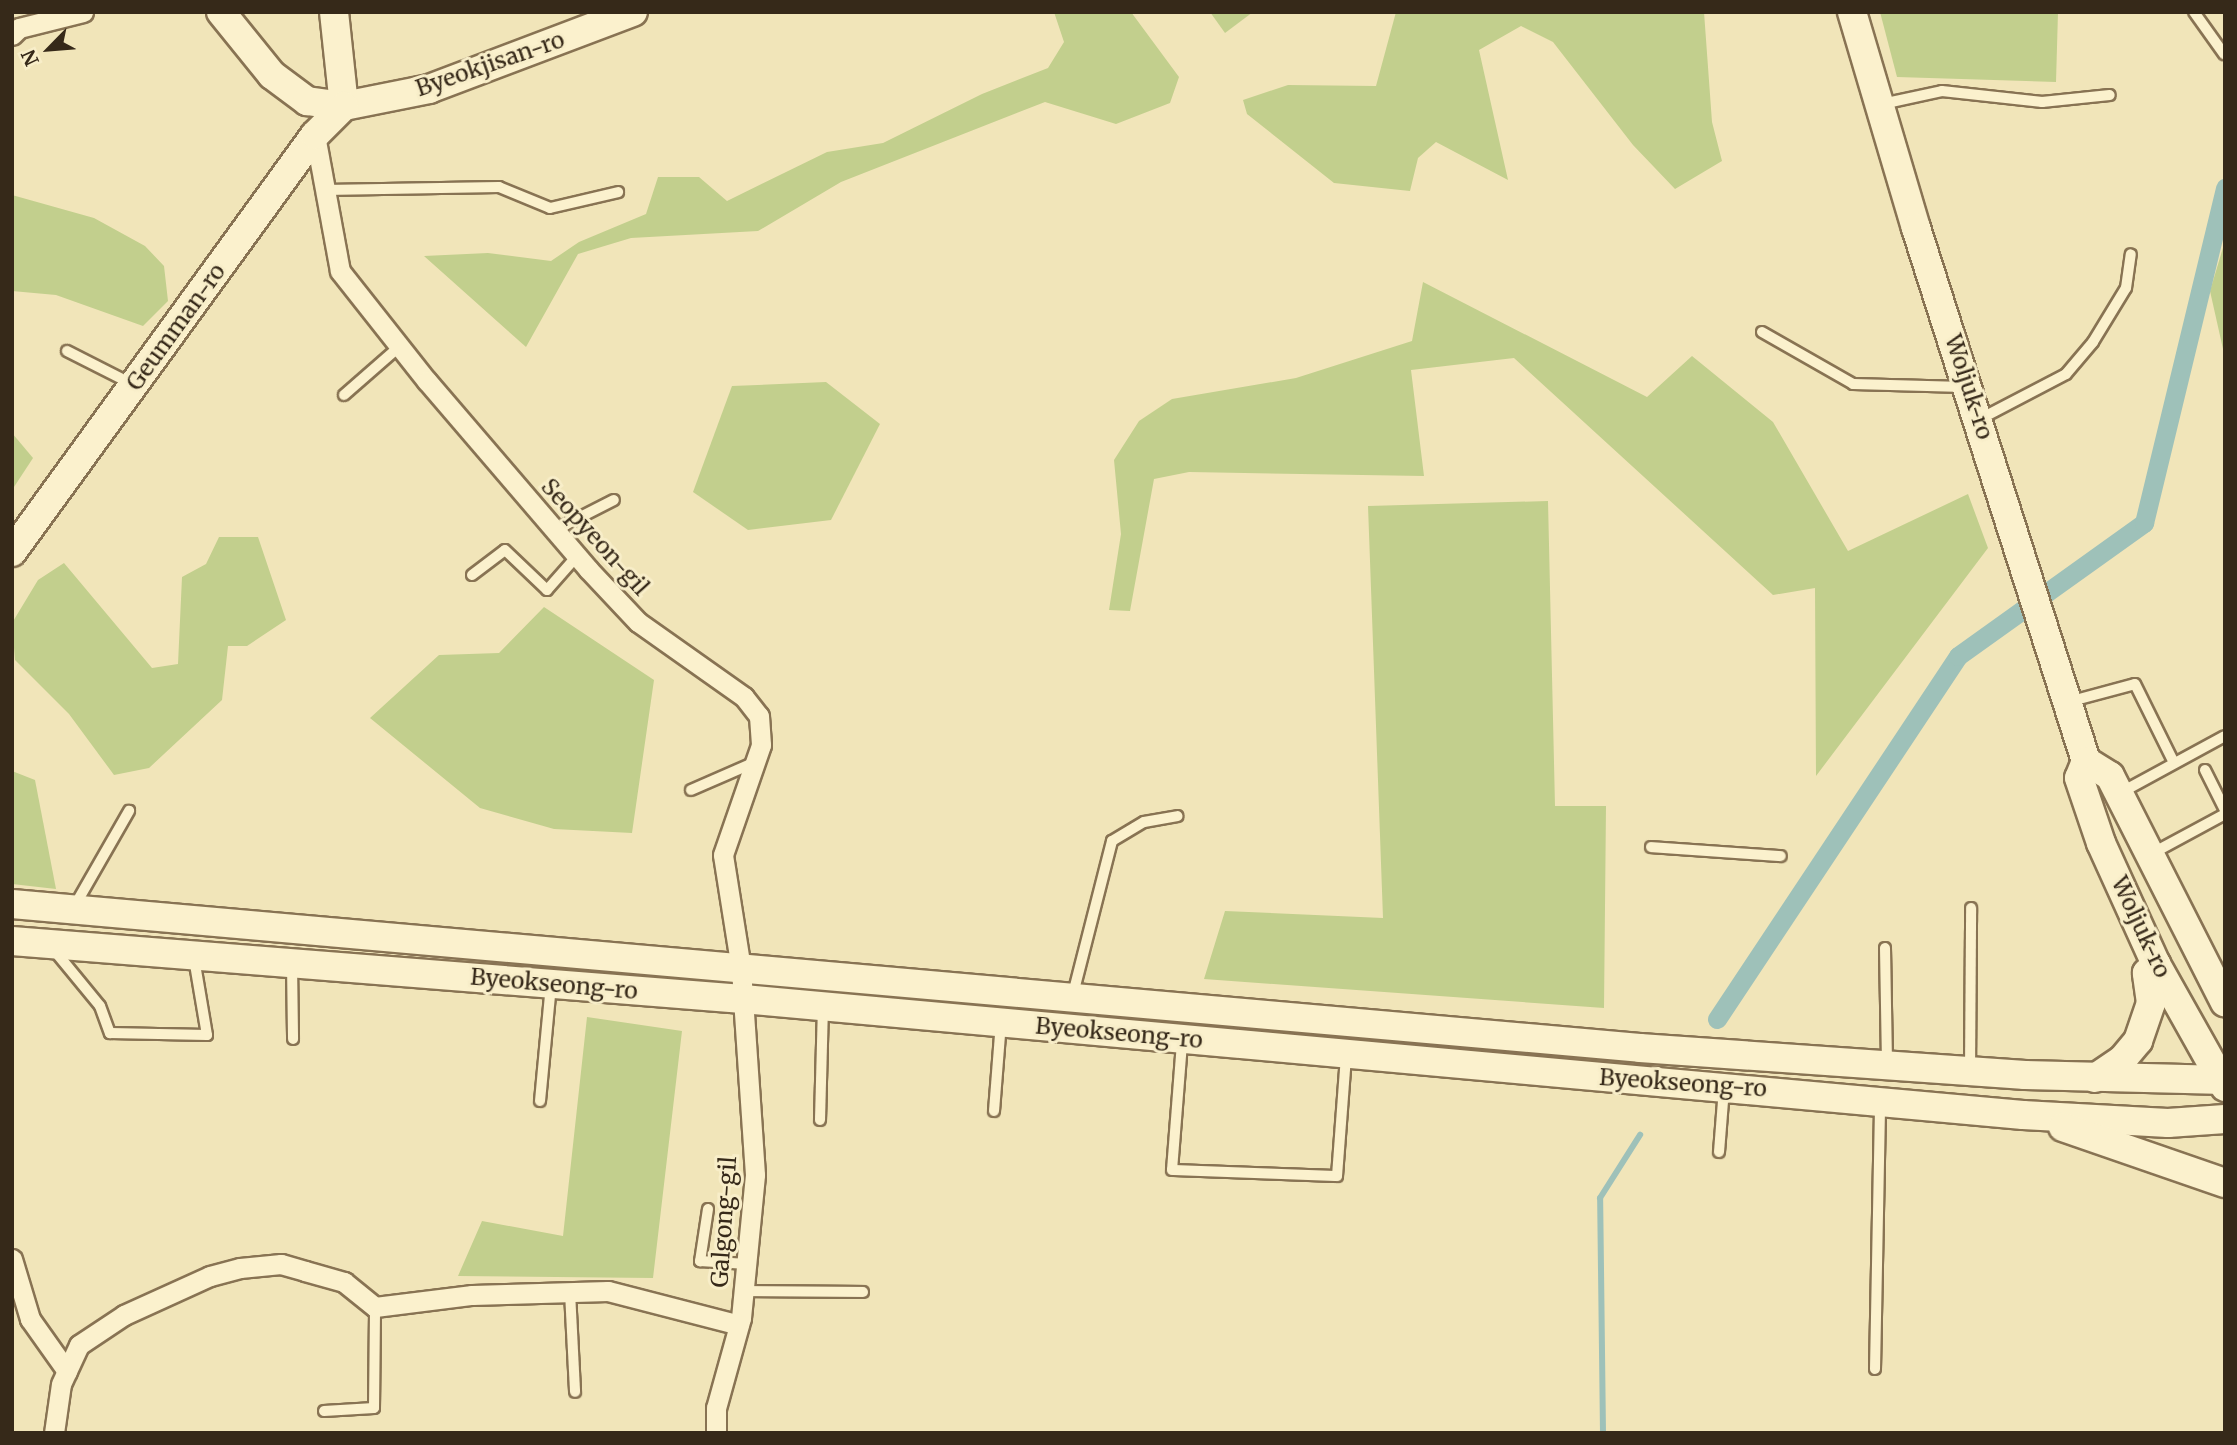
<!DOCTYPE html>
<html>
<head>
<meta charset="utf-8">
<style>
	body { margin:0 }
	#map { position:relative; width:2237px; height:1445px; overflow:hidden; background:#f1e5b9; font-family:Merriweather,serif }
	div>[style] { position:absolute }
	.green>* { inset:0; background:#c2cf8d }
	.stream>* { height:6px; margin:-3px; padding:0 3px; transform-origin:3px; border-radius:3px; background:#9ec1b9 }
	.canal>* { height:19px; margin:-9.5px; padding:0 9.5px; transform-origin:9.5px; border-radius:9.5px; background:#9ec1b9 }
	.roads { filter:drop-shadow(2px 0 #887353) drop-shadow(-2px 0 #887353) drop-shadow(0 2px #887353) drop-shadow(0 -2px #887353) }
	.lane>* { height:10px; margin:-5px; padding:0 5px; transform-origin:5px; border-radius:5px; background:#fbf1cd }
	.street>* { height:19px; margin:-9.5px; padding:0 9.5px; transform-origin:9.5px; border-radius:9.5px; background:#fbf1cd }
	.secondary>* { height:28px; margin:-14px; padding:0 14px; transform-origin:14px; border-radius:14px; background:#fbf1cd }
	span { translate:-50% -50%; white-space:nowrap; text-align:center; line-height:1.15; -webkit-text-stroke:6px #f8eec9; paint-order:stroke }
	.street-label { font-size:23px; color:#362919 }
	.frame { position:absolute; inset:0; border:14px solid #362919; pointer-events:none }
	.north { position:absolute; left:14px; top:14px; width:70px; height:70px; -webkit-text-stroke:5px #f8eec9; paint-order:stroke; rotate:245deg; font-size:19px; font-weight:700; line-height:28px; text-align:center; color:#362919 }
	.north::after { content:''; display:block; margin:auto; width:24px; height:32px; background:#362919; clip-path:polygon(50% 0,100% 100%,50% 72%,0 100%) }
</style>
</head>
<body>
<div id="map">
	<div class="green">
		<i style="clip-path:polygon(1054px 12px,1131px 12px,1179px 77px,1170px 103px,1116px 124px,1045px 102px,841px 182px,758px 231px,631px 238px,578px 254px,526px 347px,424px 256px,488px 253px,551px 261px,579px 242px,646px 214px,658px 177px,699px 177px,727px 201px,827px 152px,883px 143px,982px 94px,1048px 68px,1064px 42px)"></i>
		<i style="clip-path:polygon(1210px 12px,1253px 12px,1225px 33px)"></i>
		<i style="clip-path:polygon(1396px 12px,1704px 12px,1712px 122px,1722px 161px,1675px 189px,1633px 145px,1553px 42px,1521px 26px,1479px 50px,1508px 180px,1436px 142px,1418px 158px,1410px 191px,1334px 183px,1247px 114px,1243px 100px,1288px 85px,1376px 86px)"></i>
		<i style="clip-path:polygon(1880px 12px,2058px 12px,2056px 82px,1897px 77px)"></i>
		<i style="clip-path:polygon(12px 195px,94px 218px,145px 246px,164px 266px,168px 301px,143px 326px,56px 295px,12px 291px)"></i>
		<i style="clip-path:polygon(2225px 241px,2225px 358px,2210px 291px)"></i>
		<i style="clip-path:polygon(1423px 282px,1647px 397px,1692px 356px,1773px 422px,1848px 551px,1968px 494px,1988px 548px,1816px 776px,1815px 588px,1773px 595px,1514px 358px,1411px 370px,1424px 476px,1189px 472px,1154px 479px,1130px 611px,1109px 610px,1121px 534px,1114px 460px,1139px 421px,1172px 399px,1296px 378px,1412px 341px)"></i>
		<i style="clip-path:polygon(826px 382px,880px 424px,831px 520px,748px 530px,693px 492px,732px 386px)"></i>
		<i style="clip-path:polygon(12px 433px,33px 458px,12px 490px)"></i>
		<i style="clip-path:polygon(1548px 501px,1555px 806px,1606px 806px,1604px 1008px,1204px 979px,1225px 911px,1383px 918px,1368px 506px)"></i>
		<i style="clip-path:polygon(219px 537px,258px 537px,286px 620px,247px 646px,228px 646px,222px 700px,149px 768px,114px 775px,69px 714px,15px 660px,12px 623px,38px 580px,64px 563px,152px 668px,178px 664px,182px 577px,206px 564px)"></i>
		<i style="clip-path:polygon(544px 607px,654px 680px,632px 833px,554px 829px,480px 808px,370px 718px,439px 655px,499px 653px)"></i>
		<i style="clip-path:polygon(12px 771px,35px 780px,56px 889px,12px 884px)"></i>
		<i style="clip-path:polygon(587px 1017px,682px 1031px,653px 1278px,458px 1276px,482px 1221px,563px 1236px)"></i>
	</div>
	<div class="stream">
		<i style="left:1603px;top:1433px;width:235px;rotate:-90.7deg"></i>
		<i style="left:1600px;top:1198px;width:75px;rotate:-57.6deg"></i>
	</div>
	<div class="canal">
		<i style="left:1717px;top:1019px;width:436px;rotate:-56.4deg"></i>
		<i style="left:1958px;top:656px;width:229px;rotate:-35.6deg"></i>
		<i style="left:2144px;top:523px;width:345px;rotate:-76.4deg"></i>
	</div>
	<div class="roads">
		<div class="lane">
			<i style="left:2194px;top:12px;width:52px;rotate:54.5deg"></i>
			<i style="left:1882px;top:104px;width:61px;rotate:-12.2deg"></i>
			<i style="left:1942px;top:91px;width:101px;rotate:6.3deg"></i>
			<i style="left:2042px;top:102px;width:68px;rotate:-5.9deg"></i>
			<i style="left:325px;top:190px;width:174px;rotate:-1deg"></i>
			<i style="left:499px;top:187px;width:55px;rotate:22.4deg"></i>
			<i style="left:550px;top:208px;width:70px;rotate:-13.2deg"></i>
			<i style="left:1762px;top:332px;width:105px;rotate:29.7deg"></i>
			<i style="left:1853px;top:384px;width:111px;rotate:1.5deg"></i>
			<i style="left:67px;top:351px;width:71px;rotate:26.9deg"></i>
			<i style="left:344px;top:395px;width:74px;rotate:-41.2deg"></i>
			<i style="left:1980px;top:419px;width:97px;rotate:-27.6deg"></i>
			<i style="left:2066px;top:374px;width:42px;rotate:-49.8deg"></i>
			<i style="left:2093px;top:342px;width:63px;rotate:-58.6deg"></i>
			<i style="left:2126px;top:288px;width:34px;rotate:-82deg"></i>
			<i style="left:555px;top:530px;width:66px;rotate:-27deg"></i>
			<i style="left:472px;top:575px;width:41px;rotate:-37.1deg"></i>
			<i style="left:505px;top:550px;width:58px;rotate:43.6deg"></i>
			<i style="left:547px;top:590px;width:45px;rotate:-48.6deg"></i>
			<i style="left:2068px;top:702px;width:69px;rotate:-15deg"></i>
			<i style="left:2135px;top:684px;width:88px;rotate:63.7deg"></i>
			<i style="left:2205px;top:770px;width:45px;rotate:63.4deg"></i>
			<i style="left:691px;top:790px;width:68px;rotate:-23.5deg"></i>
			<i style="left:2120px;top:793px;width:119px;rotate:-28.5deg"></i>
			<i style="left:1651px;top:847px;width:130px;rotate:4deg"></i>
			<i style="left:2151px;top:854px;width:84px;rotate:-28.4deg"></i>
			<i style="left:74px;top:907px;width:111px;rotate:-60.2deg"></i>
			<i style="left:1885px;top:948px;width:116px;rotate:89deg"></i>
			<i style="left:54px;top:950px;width:72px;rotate:50.6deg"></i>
			<i style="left:100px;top:1006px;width:29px;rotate:70deg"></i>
			<i style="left:110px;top:1033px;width:97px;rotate:1.2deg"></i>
			<i style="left:207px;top:1035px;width:78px;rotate:-99.6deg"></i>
			<i style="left:292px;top:964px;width:75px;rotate:89.2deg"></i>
			<i style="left:1073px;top:994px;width:158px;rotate:-75.7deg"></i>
			<i style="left:1112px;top:841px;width:37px;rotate:-31deg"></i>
			<i style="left:1144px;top:822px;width:34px;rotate:-10deg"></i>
			<i style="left:1182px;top:1043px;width:127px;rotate:94.5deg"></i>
			<i style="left:1172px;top:1170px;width:165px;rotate:2.1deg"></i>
			<i style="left:1337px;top:1176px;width:119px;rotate:-85.7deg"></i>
			<i style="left:1970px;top:1070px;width:162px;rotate:-89.6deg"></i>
			<i style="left:540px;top:1101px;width:117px;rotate:-84.6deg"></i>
			<i style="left:994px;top:1111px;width:88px;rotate:-85.5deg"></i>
			<i style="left:820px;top:1120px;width:113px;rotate:-88.5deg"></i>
			<i style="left:1719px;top:1152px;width:63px;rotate:-85.5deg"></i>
			<i style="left:708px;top:1209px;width:53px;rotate:98.7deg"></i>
			<i style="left:700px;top:1261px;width:47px;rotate:3.7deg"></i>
			<i style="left:744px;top:1291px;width:119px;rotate:0.5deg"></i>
			<i style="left:570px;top:1292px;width:100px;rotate:87.1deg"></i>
			<i style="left:1875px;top:1369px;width:266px;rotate:-88.9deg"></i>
			<i style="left:324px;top:1411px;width:50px;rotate:-3.4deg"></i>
			<i style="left:374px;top:1408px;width:101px;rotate:-89.4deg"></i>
		</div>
		<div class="street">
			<i style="left:12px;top:35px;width:10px;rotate:-45deg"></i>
			<i style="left:19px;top:28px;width:66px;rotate:-14deg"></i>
			<i style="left:315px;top:135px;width:138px;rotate:79.6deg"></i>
			<i style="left:340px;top:271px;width:140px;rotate:51.7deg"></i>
			<i style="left:427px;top:381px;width:248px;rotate:49.4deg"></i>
			<i style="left:588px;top:569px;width:73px;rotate:46.7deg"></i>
			<i style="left:638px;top:622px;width:130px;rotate:35.3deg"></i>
			<i style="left:744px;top:697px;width:24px;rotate:52deg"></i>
			<i style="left:759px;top:716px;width:29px;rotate:86deg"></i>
			<i style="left:761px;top:745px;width:116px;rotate:109.1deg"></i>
			<i style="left:723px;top:855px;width:115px;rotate:81deg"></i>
			<i style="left:741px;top:969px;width:206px;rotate:86.1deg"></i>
			<i style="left:755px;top:1175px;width:144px;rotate:95.6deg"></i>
			<i style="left:741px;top:1318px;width:93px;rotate:105.5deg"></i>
			<i style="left:716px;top:1408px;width:25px;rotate:90deg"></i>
			<i style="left:12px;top:1259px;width:63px;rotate:73.3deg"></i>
			<i style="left:30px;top:1319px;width:64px;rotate:54.6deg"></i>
			<i style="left:54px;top:1433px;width:49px;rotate:-81.9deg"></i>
			<i style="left:61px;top:1384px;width:43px;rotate:-65.2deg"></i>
			<i style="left:79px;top:1345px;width:54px;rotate:-33.7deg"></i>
			<i style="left:124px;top:1315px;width:94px;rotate:-24.4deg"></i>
			<i style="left:210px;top:1276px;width:31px;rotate:-15deg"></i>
			<i style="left:240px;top:1268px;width:41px;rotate:-5.6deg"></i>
			<i style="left:281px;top:1264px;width:25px;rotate:16deg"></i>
			<i style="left:305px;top:1271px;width:41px;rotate:15.8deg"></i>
			<i style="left:344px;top:1282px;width:40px;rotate:39deg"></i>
			<i style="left:375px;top:1307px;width:98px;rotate:-7.1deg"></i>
			<i style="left:472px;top:1295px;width:136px;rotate:-1.7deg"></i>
			<i style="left:608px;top:1291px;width:135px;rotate:14.5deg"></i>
		</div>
		<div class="secondary">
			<i style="left:221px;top:12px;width:81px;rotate:51deg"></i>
			<i style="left:272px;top:75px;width:44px;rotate:36.6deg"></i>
			<i style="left:307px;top:101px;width:37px;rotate:8deg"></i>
			<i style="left:344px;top:106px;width:87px;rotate:-11.3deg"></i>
			<i style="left:429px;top:89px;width:218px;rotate:-20.7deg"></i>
			<i style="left:334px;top:12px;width:95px;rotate:83.9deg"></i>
			<i style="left:1852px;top:12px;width:225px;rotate:73.5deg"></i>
			<i style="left:1916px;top:228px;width:559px;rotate:72.31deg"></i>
			<i style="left:2086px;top:761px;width:28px;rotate:32deg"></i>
			<i style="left:2110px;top:776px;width:254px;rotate:63.1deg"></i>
			<i style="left:12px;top:552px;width:515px;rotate:-54deg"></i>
			<i style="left:315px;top:135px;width:41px;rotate:-45deg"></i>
			<i style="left:2086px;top:761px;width:18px;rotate:112deg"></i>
			<i style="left:2079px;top:778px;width:69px;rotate:71.3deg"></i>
			<i style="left:2101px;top:843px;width:133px;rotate:65.6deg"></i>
			<i style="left:2156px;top:964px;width:141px;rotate:60.7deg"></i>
			<i style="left:12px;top:904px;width:1634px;rotate:5.05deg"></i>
			<i style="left:1640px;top:1048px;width:386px;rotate:4deg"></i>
			<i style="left:2025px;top:1075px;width:200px;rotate:1.4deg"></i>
			<i style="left:12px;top:941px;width:733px;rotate:4.54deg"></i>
			<i style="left:743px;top:999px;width:1285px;rotate:5.18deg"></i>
			<i style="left:2023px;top:1115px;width:145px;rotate:3.2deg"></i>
			<i style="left:2168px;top:1123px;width:57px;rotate:-4deg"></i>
			<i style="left:2095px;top:1078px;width:32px;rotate:-34deg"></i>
			<i style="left:2122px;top:1060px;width:25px;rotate:-50deg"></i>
			<i style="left:2138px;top:1041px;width:40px;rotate:-71.1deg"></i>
			<i style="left:2151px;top:1003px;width:30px;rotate:-98deg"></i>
			<i style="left:2147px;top:973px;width:13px;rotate:-45deg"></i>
			<i style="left:2063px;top:1127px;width:171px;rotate:19.1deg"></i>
		</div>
	</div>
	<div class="street-label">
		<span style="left:490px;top:64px;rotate:-19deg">Byeokjisan-ro</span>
		<span style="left:176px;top:327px;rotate:-54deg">Geumman-ro</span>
		<span style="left:1969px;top:387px;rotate:72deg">Woljuk-ro</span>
		<span style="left:595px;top:537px;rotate:48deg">Seopyeon-gil</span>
		<span style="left:2141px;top:927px;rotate:65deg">Woljuk-ro</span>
		<span style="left:554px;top:984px;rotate:5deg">Byeokseong-ro</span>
		<span style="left:1119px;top:1033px;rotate:5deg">Byeokseong-ro</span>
		<span style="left:1683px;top:1083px;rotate:4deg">Byeokseong-ro</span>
		<span style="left:724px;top:1222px;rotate:-86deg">Galgong-gil</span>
	</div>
	<div class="frame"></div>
	<div class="north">N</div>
</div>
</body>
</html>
